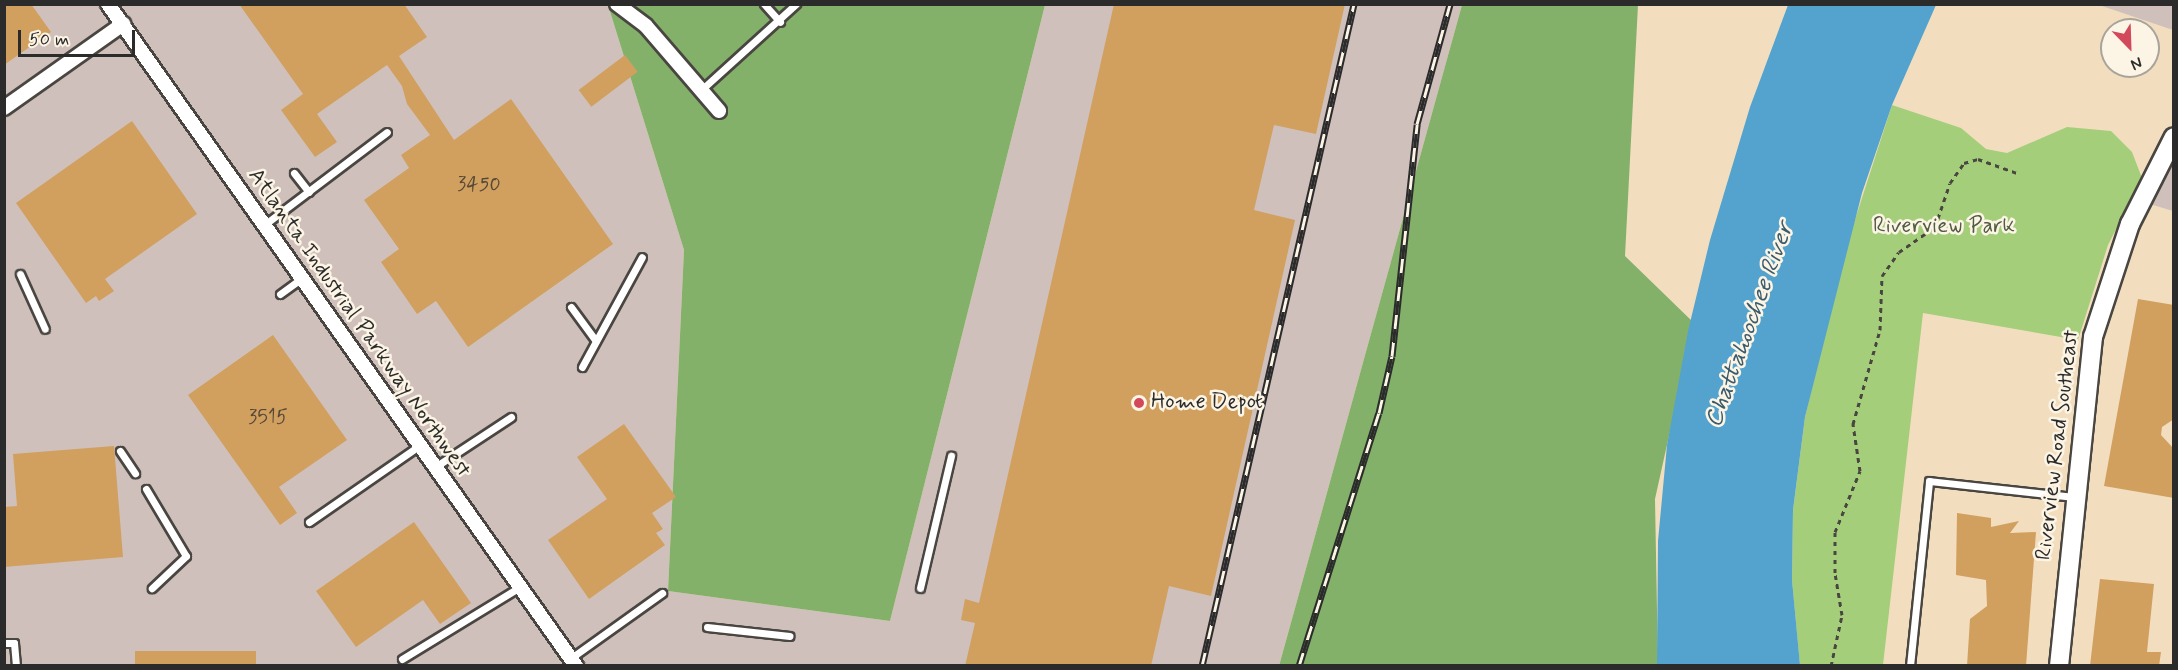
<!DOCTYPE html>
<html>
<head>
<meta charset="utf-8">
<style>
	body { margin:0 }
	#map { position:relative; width:2178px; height:670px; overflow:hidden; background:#f2debf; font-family:Mynerve,sans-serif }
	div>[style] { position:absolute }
	.industrial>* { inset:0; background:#d0c0bc }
	.green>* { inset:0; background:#a5ce7a }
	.forest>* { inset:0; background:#84b16a }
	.water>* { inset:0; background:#54a3ce }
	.building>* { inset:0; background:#d19f5e; transform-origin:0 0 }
	.path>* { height:3px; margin-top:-1.5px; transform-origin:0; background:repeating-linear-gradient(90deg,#494641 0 4.5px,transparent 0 9px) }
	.roads { filter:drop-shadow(2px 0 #494641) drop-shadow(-2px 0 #494641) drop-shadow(0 2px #494641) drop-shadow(0 -2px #494641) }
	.lane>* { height:7px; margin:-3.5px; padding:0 3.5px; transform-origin:3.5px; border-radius:3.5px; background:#fff }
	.street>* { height:14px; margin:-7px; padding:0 7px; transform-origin:7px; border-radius:7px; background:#fff }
	.secondary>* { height:18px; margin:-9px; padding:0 9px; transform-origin:9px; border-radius:9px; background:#fff }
	.rail>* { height:7px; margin-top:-3.5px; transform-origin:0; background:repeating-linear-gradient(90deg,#fcf5e5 0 14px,#2b2b2b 0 28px); box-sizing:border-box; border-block:2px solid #2b2b2b }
	.dots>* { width:16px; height:16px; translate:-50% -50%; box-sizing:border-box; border:3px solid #fcf5e5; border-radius:50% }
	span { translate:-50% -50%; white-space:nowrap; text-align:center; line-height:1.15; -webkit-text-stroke:5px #fcf5e5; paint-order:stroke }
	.number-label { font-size:20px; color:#544838 }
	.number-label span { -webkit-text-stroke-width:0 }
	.park-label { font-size:22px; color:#505c43 }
	.street-label { font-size:22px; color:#2b2b2b }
	.poi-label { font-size:22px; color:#2b2b2b }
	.left { translate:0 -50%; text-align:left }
	.water-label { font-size:24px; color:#3b5b6c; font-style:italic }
	.frame { position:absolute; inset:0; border:6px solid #2b2b2b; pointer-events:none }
	.north { position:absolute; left:2100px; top:18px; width:60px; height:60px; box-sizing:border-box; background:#fcf5e5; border:2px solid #a8a49b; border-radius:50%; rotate:157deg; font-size:16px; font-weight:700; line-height:24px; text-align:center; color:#2b2b2b }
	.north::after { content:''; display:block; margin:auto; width:21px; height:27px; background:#d1495b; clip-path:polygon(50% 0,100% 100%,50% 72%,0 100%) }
	.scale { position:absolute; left:18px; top:30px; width:117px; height:27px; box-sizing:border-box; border:3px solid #2b2b2b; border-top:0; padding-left:8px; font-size:18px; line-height:21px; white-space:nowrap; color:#2b2b2b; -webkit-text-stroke:4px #fcf5e5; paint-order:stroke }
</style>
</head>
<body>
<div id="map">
	<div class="industrial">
		<i style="clip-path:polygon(4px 5px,608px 5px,684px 250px,668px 591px,890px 621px,1045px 5px,1462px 5px,1279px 666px,5px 665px)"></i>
		<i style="clip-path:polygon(2099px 5px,2173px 5px,2173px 30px)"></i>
		<i style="clip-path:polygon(2173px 144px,2173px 211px,2143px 202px)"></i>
	</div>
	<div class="green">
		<i style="clip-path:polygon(1892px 105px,1961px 128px,1986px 149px,2007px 153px,2067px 127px,2111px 131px,2132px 152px,2142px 178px,2108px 245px,2078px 340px,1923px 313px,1883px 665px,1800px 666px,1792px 580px,1793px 510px,1805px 417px,1842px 260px)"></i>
	</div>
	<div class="forest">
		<i style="clip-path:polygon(608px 5px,1045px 5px,890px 621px,668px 591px,684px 250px)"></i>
		<i style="clip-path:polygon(1462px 5px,1638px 5px,1625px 256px,1694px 323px,1655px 499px,1658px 665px,1279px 666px)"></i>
	</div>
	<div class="water">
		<i style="clip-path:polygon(1788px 5px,1936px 5px,1892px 105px,1862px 193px,1805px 417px,1793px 510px,1792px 580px,1800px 665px,1657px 665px,1658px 541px,1667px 445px,1688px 331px,1710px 240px,1750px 107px)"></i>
	</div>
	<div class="building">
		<i style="clip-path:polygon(4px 4px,31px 4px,51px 32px,4px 65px)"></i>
		<i style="clip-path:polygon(239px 4px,404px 4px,427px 37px,399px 56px,454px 140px,511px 99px,613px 244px,468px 347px,436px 301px,417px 314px,381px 262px,399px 249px,364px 200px,409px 168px,401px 155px,430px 135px,407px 104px,402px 86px,387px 65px,317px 114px,337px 142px,315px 157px,281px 110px,303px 94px)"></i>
		<i style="clip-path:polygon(1114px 4px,1345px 4px,1316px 134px,1274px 125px,1254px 210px,1295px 220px,1211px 596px,1169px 586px,1151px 666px,965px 666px,975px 623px,961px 620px,965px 599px,979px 603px)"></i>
		<i style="left:625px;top:55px;width:21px;height:58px;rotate:53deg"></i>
		<i style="clip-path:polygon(132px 121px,197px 214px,105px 279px,114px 291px,99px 301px,96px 296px,86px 303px,16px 203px)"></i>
		<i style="clip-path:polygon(2138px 299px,2174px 305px,2174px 419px,2162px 427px,2161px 435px,2174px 449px,2174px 498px,2104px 486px)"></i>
		<i style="clip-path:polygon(273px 335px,347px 440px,279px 487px,297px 513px,280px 525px,188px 395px)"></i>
		<i style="clip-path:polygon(624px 424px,676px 497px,652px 513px,663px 529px,656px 533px,665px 545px,589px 599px,548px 540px,607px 499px,577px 457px)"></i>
		<i style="clip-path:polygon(114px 446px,123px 557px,4px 567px,4px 507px,17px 506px,13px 454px)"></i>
		<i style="clip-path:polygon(1957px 513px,1991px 518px,1991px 527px,2019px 521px,2010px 533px,2036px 532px,2026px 666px,1967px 666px,1970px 619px,1987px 606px,1986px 580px,1956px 575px)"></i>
		<i style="clip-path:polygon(414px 522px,471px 603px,440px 624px,423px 600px,356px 647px,316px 591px)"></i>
		<i style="clip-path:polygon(2100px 579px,2154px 584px,2147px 652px,2161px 652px,2159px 666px,2090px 666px)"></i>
		<i style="left:135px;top:651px;width:121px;height:15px"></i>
	</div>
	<div class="path">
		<i style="left:1831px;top:666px;width:52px;rotate:-77.8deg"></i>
		<i style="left:1842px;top:615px;width:43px;rotate:-99.5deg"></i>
		<i style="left:1835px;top:573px;width:41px;rotate:-90deg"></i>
		<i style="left:1835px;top:532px;width:66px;rotate:-67.7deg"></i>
		<i style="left:1860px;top:471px;width:48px;rotate:-98.5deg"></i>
		<i style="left:1853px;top:424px;width:98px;rotate:-74deg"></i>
		<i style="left:1880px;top:330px;width:54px;rotate:-87.9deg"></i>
		<i style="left:1882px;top:276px;width:29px;rotate:-55deg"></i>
		<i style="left:1899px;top:252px;width:44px;rotate:-34.8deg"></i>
		<i style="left:1935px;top:227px;width:46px;rotate:-71.2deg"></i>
		<i style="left:1950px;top:183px;width:24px;rotate:-55deg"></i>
		<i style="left:1964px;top:163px;width:15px;rotate:-16deg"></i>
		<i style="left:1978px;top:159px;width:41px;rotate:19.7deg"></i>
	</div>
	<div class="roads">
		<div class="lane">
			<i style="left:764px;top:4px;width:24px;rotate:48deg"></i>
			<i style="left:700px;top:91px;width:130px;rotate:-42.2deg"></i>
			<i style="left:294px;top:173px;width:24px;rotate:52deg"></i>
			<i style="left:264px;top:225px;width:154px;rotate:-37.1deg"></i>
			<i style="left:20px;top:274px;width:60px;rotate:65.6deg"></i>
			<i style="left:280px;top:294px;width:27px;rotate:-36deg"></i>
			<i style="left:571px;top:307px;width:42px;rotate:53.7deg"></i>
			<i style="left:582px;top:367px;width:125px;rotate:-61.4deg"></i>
			<i style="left:120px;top:451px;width:27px;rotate:56deg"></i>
			<i style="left:435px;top:467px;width:91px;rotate:-33.3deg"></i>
			<i style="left:146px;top:489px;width:78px;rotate:59.2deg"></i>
			<i style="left:186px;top:556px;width:47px;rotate:136.7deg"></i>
			<i style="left:309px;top:522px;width:135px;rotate:-34.7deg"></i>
			<i style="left:920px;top:588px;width:136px;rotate:-76.8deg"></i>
			<i style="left:707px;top:627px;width:83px;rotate:6.2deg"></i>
			<i style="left:4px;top:643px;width:10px"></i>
			<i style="left:14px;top:643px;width:23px;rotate:85deg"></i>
			<i style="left:571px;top:658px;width:112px;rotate:-35.5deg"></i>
			<i style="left:402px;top:659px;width:138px;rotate:-31.4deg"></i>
			<i style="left:1910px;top:666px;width:186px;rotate:-84.1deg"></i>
			<i style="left:1929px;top:481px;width:147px;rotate:6.3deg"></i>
		</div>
		<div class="street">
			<i style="left:108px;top:4px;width:811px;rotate:54.74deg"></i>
			<i style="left:617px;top:4px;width:36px;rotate:37deg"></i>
			<i style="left:646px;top:26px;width:112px;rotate:49.3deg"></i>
			<i style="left:4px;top:108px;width:146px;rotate:-35.2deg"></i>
		</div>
		<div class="secondary">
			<i style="left:2059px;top:666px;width:331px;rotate:-84.1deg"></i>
			<i style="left:2093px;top:337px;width:119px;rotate:-71.9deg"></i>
			<i style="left:2130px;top:224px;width:97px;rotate:-63.2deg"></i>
		</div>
	</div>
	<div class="rail">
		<i style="left:1202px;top:666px;width:679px;rotate:-77.07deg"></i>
		<i style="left:1299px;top:666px;width:265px;rotate:-72.5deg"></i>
		<i style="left:1379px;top:413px;width:58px;rotate:-77.2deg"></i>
		<i style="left:1392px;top:356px;width:233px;rotate:-83.8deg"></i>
		<i style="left:1417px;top:124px;width:124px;rotate:-74.6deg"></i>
	</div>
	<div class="dots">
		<i style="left:1139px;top:403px;background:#d1495b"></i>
	</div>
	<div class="number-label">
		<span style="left:479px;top:184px">3450</span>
		<span style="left:268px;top:417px">3515</span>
	</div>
	<div class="park-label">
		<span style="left:1944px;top:227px">Riverview Park</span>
	</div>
	<div class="street-label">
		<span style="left:359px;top:323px;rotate:55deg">Atlanta Industrial Parkway Northwest</span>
		<span style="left:2058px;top:445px;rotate:-83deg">Riverview Road Southeast</span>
	</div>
	<div class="poi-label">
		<span class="left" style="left:1151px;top:403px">Home Depot</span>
	</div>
	<div class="water-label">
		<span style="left:1750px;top:325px;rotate:-70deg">Chattahoochee River</span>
	</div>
	<div class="frame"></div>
	<div class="north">N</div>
	<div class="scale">50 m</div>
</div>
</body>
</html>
